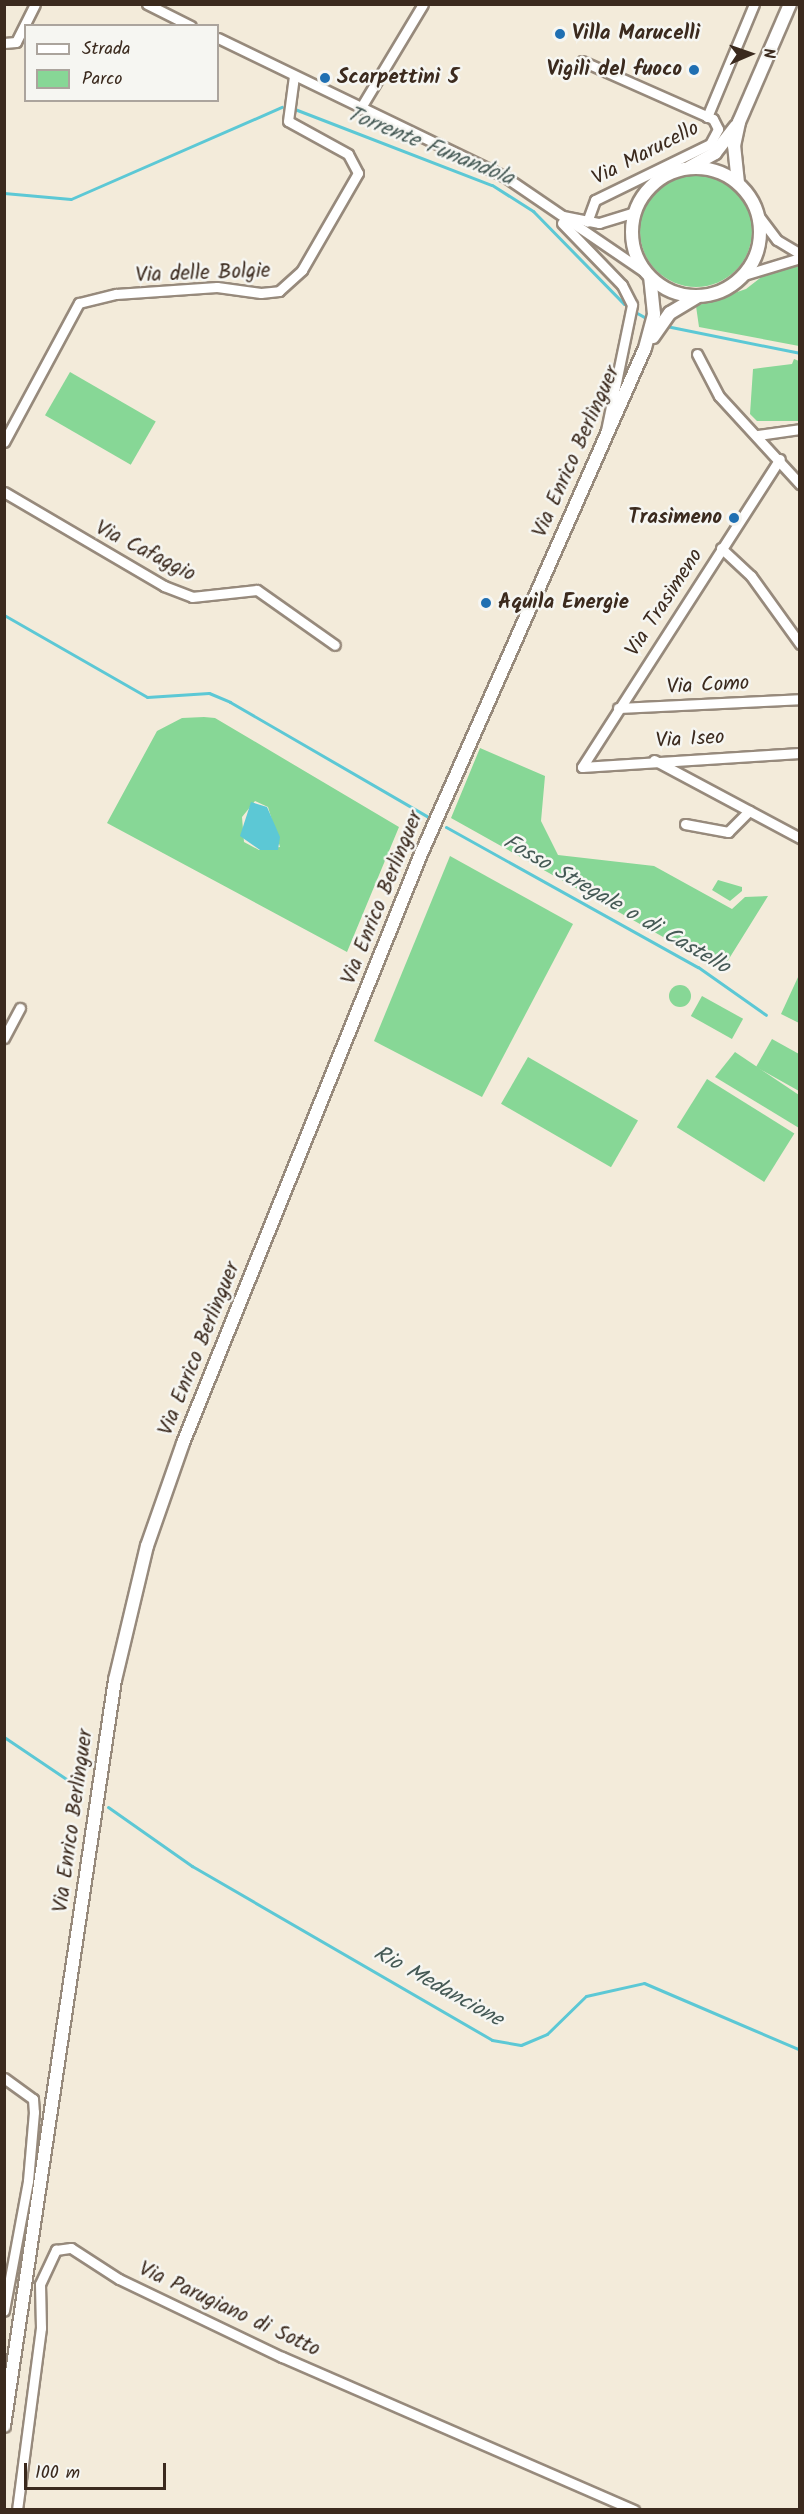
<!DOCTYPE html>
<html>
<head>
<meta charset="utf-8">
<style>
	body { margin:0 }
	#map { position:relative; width:804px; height:2514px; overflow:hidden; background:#f3ebda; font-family:Kalam,sans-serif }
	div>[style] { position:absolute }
	.green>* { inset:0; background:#87d796; transform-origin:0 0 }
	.round { border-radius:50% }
	.water>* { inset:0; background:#5cc8d5 }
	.stream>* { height:3px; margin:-1.5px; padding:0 1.5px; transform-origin:1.5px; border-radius:1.5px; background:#5cc8d5 }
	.roads { filter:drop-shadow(2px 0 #978a7c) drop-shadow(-2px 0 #978a7c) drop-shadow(0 2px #978a7c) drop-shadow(0 -2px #978a7c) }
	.minor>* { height:9px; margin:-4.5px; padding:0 4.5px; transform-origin:4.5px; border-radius:4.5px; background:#fff }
	.major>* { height:12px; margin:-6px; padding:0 6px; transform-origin:6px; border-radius:6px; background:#fff }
	.major>.ring { margin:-6px; padding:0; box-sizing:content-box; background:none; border:12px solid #fff; border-radius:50% }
	.dots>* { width:16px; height:16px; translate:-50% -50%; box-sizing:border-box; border:3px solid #f6f6f2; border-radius:50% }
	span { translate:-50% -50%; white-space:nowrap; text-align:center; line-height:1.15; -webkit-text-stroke:5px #f6f6f2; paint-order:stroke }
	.poi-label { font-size:21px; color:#3b2a1e; font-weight:700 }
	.left { translate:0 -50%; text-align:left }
	.right { translate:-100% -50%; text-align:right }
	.street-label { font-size:21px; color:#3b2a1e }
	.water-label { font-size:22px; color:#455955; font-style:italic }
	.frame { position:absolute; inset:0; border:6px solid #3b2a1e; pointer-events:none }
	.legend { position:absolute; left:24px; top:24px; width:195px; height:78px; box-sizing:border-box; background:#f6f6f2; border:2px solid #aba49d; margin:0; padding:8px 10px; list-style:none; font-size:18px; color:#3b2a1e }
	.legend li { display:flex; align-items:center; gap:12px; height:30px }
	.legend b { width:30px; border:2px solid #aba49d }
	.north { position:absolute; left:720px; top:24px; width:60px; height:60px; -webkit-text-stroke:4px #f6f6f2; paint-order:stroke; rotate:88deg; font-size:16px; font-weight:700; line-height:24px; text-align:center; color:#3b2a1e }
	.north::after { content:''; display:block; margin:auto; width:21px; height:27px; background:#3b2a1e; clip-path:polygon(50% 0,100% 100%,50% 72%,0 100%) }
	.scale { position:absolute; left:24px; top:2463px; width:142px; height:27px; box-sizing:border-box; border:3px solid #3b2a1e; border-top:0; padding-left:8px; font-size:18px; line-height:21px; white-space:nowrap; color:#3b2a1e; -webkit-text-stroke:4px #f6f6f2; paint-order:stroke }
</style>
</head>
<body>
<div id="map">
	<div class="green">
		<i class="round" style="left:640px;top:175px;width:112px;height:112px"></i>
		<i style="clip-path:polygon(799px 265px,799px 346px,699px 327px,696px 306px,746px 289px,773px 268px)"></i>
		<i style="clip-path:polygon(794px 359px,799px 361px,799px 421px,757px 421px,750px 414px,753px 369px,792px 364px)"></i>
		<i style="left:70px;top:372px;width:99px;height:50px;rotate:30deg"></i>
		<i style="clip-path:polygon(evenodd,204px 717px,215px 718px,399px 827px,347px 952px,107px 823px,157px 731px,182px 718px,204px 717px,255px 801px,268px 807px,280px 847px,259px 850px,244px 842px,242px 817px,255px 801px)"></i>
		<i style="clip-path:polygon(480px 748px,545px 776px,541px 821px,558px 855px,654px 866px,732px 909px,745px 897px,768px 896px,722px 970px,451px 818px)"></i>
		<i style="clip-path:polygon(450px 856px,573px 924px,482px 1097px,374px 1041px)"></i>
		<i style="clip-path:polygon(718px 880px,742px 887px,742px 891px,730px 901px,712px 890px)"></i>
		<i style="clip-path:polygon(799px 975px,799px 1023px,781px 1014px)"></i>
		<i class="round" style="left:669px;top:985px;width:22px;height:22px"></i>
		<i style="left:702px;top:996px;width:47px;height:23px;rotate:29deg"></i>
		<i style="clip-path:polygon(772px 1039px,799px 1054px,799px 1091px,756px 1067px)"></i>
		<i style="clip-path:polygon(735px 1052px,799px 1095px,799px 1128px,715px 1077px)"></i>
		<i style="left:528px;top:1057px;width:127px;height:54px;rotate:30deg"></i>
		<i style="left:707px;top:1079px;width:103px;height:57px;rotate:32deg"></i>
	</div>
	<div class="water">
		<i style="clip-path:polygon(251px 802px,267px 807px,280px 837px,278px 850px,260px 850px,240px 836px)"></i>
	</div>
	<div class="stream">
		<i style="left:292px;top:108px;width:214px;rotate:21.1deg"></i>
		<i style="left:492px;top:185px;width:49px;rotate:32.4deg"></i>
		<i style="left:533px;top:211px;width:130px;rotate:45.6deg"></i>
		<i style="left:4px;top:193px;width:67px;rotate:5.1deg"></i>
		<i style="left:71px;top:199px;width:230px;rotate:-23.6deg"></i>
		<i style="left:637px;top:313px;width:10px;rotate:29deg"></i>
		<i style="left:666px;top:326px;width:137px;rotate:11.4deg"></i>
		<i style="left:4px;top:615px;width:165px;rotate:29.8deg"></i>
		<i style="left:147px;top:697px;width:62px;rotate:-3.7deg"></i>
		<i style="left:209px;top:693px;width:23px;rotate:23deg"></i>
		<i style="left:230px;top:702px;width:228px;rotate:30.1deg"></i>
		<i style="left:446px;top:827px;width:288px;rotate:29.1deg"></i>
		<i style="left:698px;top:967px;width:83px;rotate:35.2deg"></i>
		<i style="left:4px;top:1737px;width:93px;rotate:34deg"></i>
		<i style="left:108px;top:1807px;width:103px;rotate:35.1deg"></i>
		<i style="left:192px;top:1866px;width:347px;rotate:30.1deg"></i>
		<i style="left:492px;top:2040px;width:29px;rotate:10deg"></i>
		<i style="left:521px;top:2045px;width:28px;rotate:-23deg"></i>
		<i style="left:547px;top:2034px;width:54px;rotate:-44.3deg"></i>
		<i style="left:586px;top:1996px;width:59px;rotate:-12.6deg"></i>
		<i style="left:644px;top:1983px;width:170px;rotate:23.2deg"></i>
	</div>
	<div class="roads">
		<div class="minor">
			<i style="left:147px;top:4px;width:49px;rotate:26.6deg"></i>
			<i style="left:218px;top:38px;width:318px;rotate:25.8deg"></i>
			<i style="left:504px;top:176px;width:172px;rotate:34.3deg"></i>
			<i style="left:4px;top:43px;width:12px;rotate:-5deg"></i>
			<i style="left:16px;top:42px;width:42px;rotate:-63.4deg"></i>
			<i style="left:582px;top:61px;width:143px;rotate:23.9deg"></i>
			<i style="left:713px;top:119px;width:11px;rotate:63deg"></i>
			<i style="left:718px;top:129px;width:17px;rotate:118deg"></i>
			<i style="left:710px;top:144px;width:128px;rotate:154deg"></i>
			<i style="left:595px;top:200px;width:23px;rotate:110deg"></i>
			<i style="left:360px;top:109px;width:122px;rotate:-59deg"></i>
			<i style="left:707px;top:117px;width:122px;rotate:-67.4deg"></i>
			<i style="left:758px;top:215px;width:31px;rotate:53deg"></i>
			<i style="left:777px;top:240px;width:27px;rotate:31deg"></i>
			<i style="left:563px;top:216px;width:37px;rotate:11deg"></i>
			<i style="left:599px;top:223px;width:38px;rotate:-17deg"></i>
			<i style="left:562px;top:223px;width:86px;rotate:45.9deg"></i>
			<i style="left:622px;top:285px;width:22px;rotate:63deg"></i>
			<i style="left:632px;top:305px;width:129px;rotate:101.7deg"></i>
			<i style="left:744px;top:275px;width:59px;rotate:-16.9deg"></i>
			<i style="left:697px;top:354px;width:47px;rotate:62.4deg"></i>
			<i style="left:719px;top:396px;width:120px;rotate:47.4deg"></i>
			<i style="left:758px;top:435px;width:42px;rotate:-8.1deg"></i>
			<i style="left:4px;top:442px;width:158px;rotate:-61.7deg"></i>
			<i style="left:79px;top:303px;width:38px;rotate:-14deg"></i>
			<i style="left:116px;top:294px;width:101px;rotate:-4deg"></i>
			<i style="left:217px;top:287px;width:44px;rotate:7.8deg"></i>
			<i style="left:261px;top:293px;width:18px;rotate:-6deg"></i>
			<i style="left:279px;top:291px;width:31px;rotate:-42deg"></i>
			<i style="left:302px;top:270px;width:112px;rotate:-60deg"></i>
			<i style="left:358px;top:173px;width:21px;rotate:-118deg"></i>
			<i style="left:348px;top:154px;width:68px;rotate:-151.2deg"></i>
			<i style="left:288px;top:121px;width:45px;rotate:-82.4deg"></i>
			<i style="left:4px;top:492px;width:186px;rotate:30.4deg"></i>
			<i style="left:164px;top:586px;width:30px;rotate:21deg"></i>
			<i style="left:192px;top:597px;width:65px;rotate:-6.1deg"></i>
			<i style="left:257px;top:590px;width:95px;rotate:35.2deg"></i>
			<i style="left:721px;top:548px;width:41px;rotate:43deg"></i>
			<i style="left:751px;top:576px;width:84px;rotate:54.2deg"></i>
			<i style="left:618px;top:708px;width:182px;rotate:-2.8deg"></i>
			<i style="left:654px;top:760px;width:166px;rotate:28.1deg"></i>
			<i style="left:582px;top:767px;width:366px;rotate:-57.3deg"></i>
			<i style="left:582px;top:767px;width:218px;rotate:-3.7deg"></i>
			<i style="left:685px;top:824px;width:44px;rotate:10.5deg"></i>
			<i style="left:728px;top:832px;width:30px;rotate:-45deg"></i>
			<i style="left:4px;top:1038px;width:34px;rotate:-62deg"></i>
			<i style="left:4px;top:2078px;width:36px;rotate:36deg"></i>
			<i style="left:33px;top:2099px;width:13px;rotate:86deg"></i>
			<i style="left:34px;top:2112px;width:69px;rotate:95deg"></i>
			<i style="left:28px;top:2181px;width:132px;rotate:100.5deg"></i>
			<i style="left:17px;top:2510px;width:184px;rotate:-82.5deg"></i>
			<i style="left:41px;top:2328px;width:44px;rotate:-91.3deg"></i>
			<i style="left:40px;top:2284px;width:38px;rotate:-65deg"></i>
			<i style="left:56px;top:2250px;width:15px;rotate:-8deg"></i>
			<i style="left:71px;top:2248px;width:57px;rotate:32.9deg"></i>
			<i style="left:119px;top:2279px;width:181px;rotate:25.6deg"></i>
			<i style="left:282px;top:2357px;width:384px;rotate:23.5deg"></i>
		</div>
		<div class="major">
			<i style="left:690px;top:167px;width:29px;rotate:-29deg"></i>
			<i style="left:715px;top:153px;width:34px;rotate:-52deg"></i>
			<i class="ring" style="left:632px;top:168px;width:116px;height:116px"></i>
			<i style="left:738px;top:183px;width:37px;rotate:-96deg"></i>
			<i style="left:734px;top:146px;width:25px;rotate:-78deg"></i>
			<i style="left:739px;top:122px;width:129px;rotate:-66.6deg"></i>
			<i style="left:653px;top:337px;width:29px;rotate:-55deg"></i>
			<i style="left:670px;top:313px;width:31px;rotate:-31deg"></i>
			<i style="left:4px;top:2426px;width:754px;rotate:-81.54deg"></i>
			<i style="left:115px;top:1680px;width:138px;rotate:-76.6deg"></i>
			<i style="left:147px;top:1546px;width:109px;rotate:-70.7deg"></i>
			<i style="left:183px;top:1443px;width:635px;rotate:-68deg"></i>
			<i style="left:421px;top:854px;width:553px;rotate:-66.12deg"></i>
			<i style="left:645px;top:348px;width:35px;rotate:-75deg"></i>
			<i style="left:654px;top:314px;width:36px;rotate:-96deg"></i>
		</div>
	</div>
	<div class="dots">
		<i style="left:560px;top:34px;background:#1f6fb2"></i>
		<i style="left:694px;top:70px;background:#1f6fb2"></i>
		<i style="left:325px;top:78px;background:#1f6fb2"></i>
		<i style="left:734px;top:518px;background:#1f6fb2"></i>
		<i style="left:486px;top:603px;background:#1f6fb2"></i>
	</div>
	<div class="poi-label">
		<span class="left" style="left:572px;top:34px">Villa Marucelli</span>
		<span class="right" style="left:682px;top:70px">Vigili del fuoco</span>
		<span class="left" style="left:337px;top:78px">Scarpettini 5</span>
		<span class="right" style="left:722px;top:518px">Trasimeno</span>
		<span class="left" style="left:498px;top:603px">Aquila Energie</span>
	</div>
	<div class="street-label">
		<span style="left:646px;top:154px;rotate:-27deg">Via Marucello</span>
		<span style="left:203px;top:274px;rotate:-2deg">Via delle Bolgie</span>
		<span style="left:577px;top:452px;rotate:-66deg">Via Enrico Berlinguer</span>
		<span style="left:145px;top:552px;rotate:27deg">Via Cafaggio</span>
		<span style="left:665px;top:603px;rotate:-57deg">Via Trasimeno</span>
		<span style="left:708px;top:686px;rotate:-3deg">Via Como</span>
		<span style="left:690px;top:740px;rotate:-3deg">Via Iseo</span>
		<span style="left:383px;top:898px;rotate:-68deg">Via Enrico Berlinguer</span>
		<span style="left:200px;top:1349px;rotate:-68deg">Via Enrico Berlinguer</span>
		<span style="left:74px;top:1821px;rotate:-82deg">Via Enrico Berlinguer</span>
		<span style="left:229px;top:2310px;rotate:25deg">Via Parugiano di Sotto</span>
	</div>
	<div class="water-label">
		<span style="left:430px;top:147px;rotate:22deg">Torrente Funandola</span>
		<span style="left:616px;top:905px;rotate:30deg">Fosso Stregale o di Castello</span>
		<span style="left:438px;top:1987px;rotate:29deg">Rio Medancione</span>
	</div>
	<div class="frame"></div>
	<ul class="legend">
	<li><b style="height:8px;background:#fff"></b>Strada</li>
	<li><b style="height:16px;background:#87d796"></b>Parco</li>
	</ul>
	<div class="north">N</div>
	<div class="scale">100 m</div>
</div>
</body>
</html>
